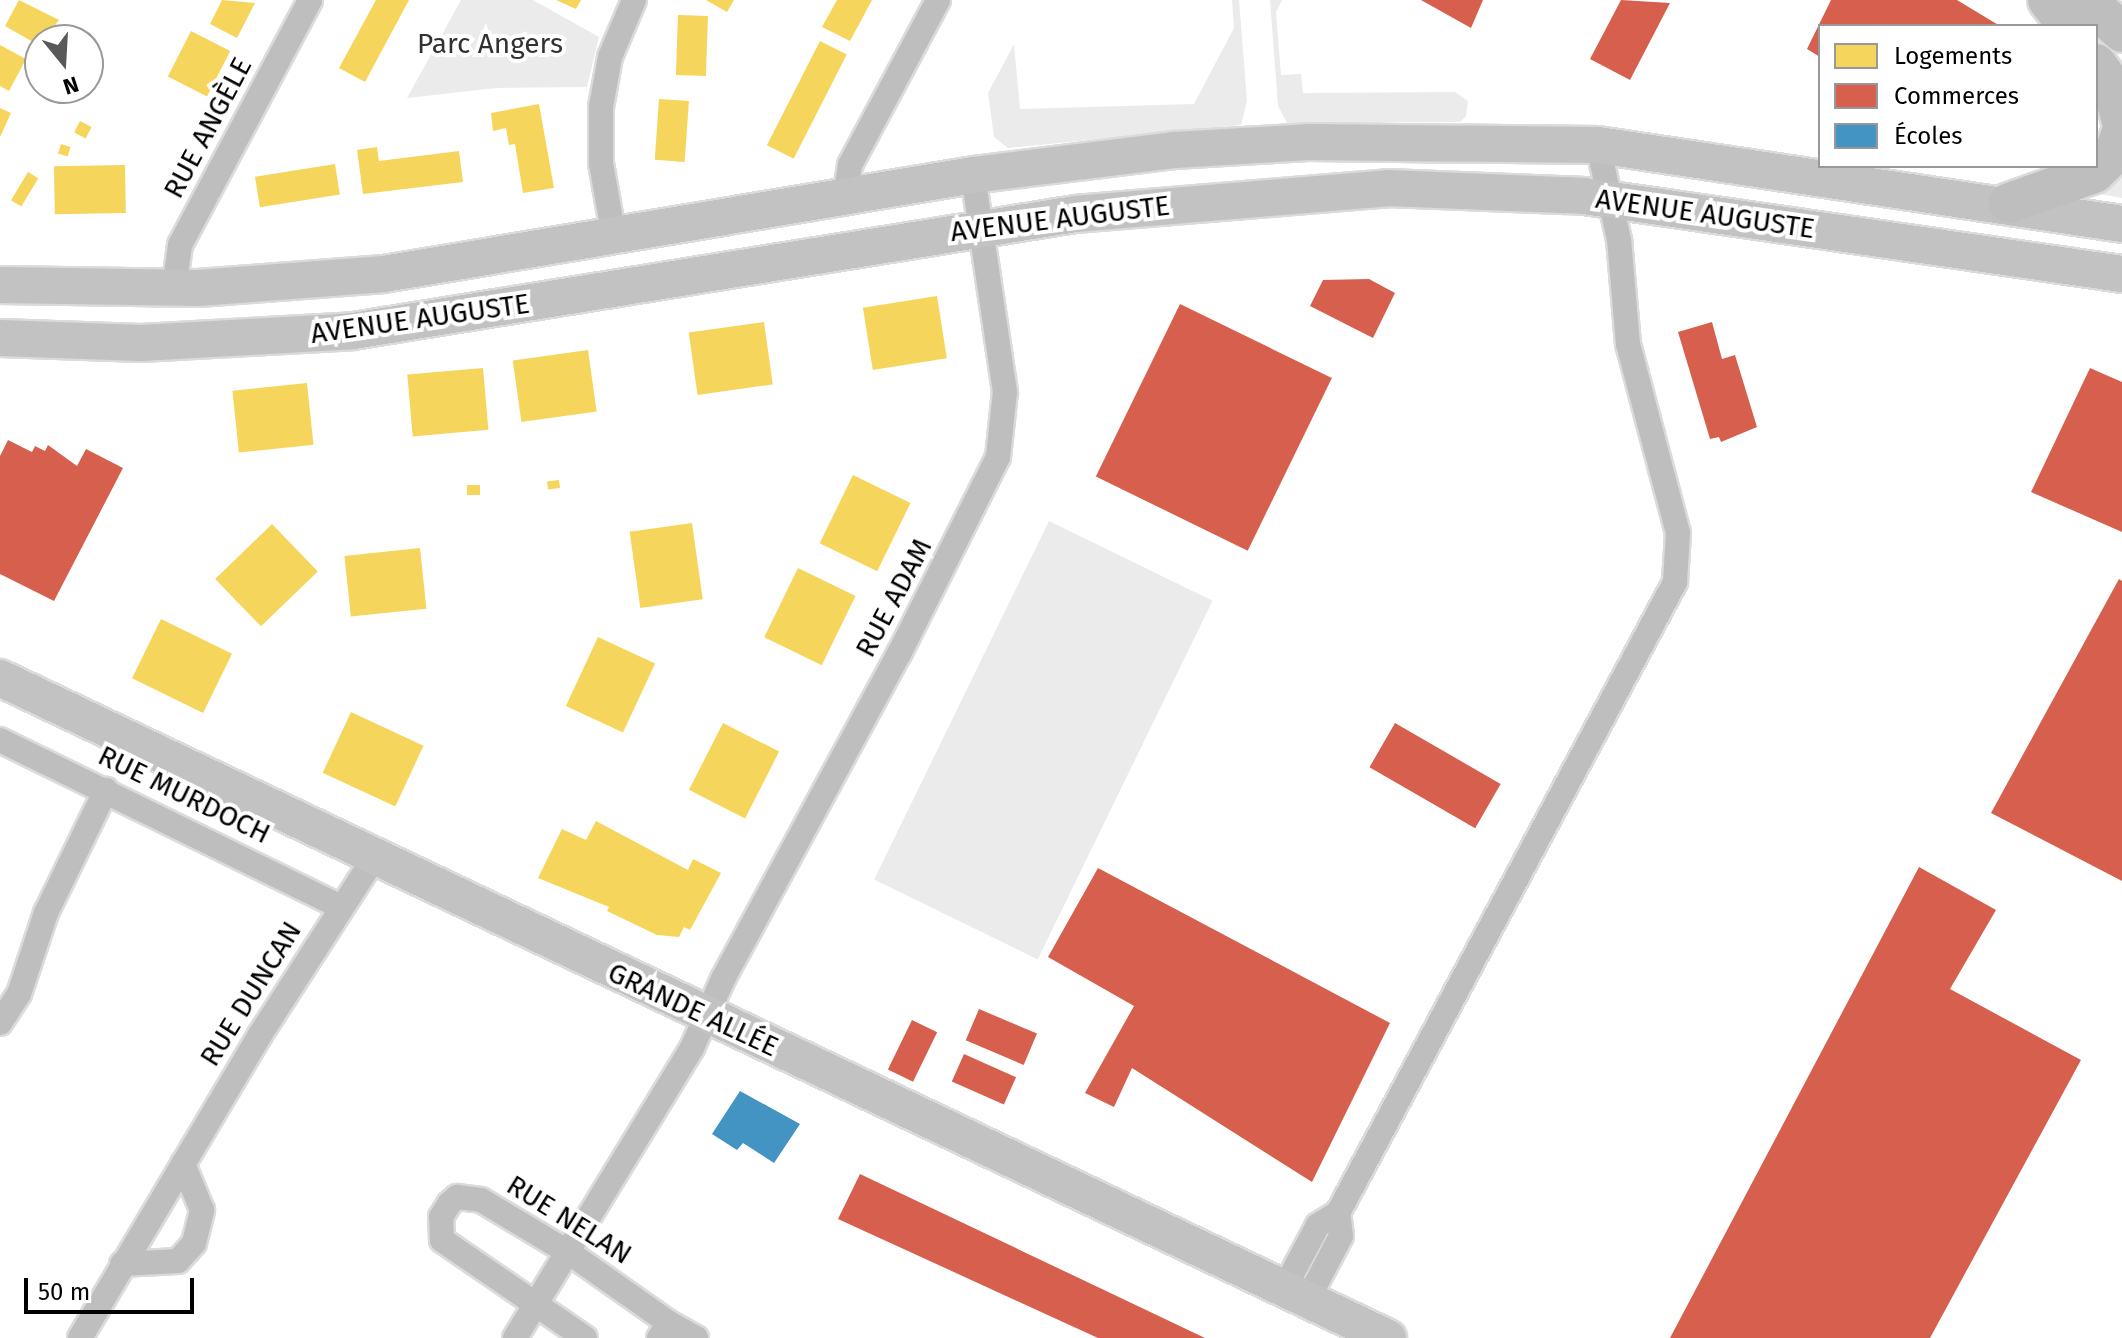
<!DOCTYPE html>
<html>
<head>
<meta charset="utf-8">
<style>
	body { margin:0 }
	#map { position:relative; width:2122px; height:1338px; overflow:hidden; background:#fff; font-family:"Fira Sans",sans-serif }
	div>[style] { position:absolute }
	.green>* { inset:0; background:#ebebeb; transform-origin:0 0 }
	.homes>* { inset:0; background:#f6d55c; transform-origin:0 0 }
	.shops>* { inset:0; background:#d6604d; transform-origin:0 0 }
	.schools>* { inset:0; background:#4393c3 }
	.roads { filter:drop-shadow(2px 0 #dbdbdb) drop-shadow(-2px 0 #dbdbdb) drop-shadow(0 2px #dbdbdb) drop-shadow(0 -2px #dbdbdb) }
	.street>* { height:24px; margin:-12px; padding:0 12px; transform-origin:12px; border-radius:12px; background:#bebebe }
	.secondary>* { height:36px; margin:-18px; padding:0 18px; transform-origin:18px; border-radius:18px; background:#c2c2c2 }
	.primary>* { height:40px; margin:-20px; padding:0 20px; transform-origin:20px; border-radius:20px; background:#bebebe }
	span { translate:-50% -50%; white-space:nowrap; text-align:center; line-height:1.15; -webkit-text-stroke:8px #fff; paint-order:stroke }
	.park-label { font-size:28px; color:#313131 }
	.street-label { font-size:28px; color:#000 }
	.legend { position:absolute; left:1818px; top:24px; width:280px; height:144px; box-sizing:border-box; background:#fff; border:2px solid #999; margin:0; padding:10px 14px; list-style:none; font-size:24px; color:#000 }
	.legend li { display:flex; align-items:center; gap:16px; height:40px }
	.legend b { width:40px; border:2px solid #999 }
	.north { position:absolute; left:24px; top:24px; width:80px; height:80px; box-sizing:border-box; background:#fff; border:2px solid #999; border-radius:50%; rotate:162deg; font-size:22px; font-weight:700; line-height:32px; text-align:center; color:#000 }
	.north::after { content:''; display:block; margin:auto; width:28px; height:36px; background:#595959; clip-path:polygon(50% 0,100% 100%,50% 72%,0 100%) }
	.scale { position:absolute; left:24px; top:1278px; width:170px; height:36px; box-sizing:border-box; border:4px solid #000; border-top:0; padding-left:10px; font-size:24px; line-height:28px; white-space:nowrap; color:#000; -webkit-text-stroke:6px #fff; paint-order:stroke }
</style>
</head>
<body>
<div id="map">
	<div class="green">
		<i style="clip-path:polygon(461px 0,533px 0,599px 37px,587px 87px,496px 88px,407px 98px)"></i>
		<i style="clip-path:polygon(1232px 0,1239px 0,1247px 101px,1241px 125px,1008px 148px,994px 137px,988px 93px,1014px 44px,1020px 109px,1194px 104px,1234px 28px)"></i>
		<i style="clip-path:polygon(1270px 0,1282px 0,1276px 12px,1281px 75px,1301px 74px,1303px 93px,1455px 92px,1468px 101px,1466px 116px,1460px 122px,1287px 123px,1278px 106px)"></i>
		<i style="clip-path:polygon(2122px 171px,2122px 198px,2100px 194px,2098px 187px)"></i>
		<i style="left:1049px;top:521px;width:182px;height:399px;rotate:26deg"></i>
	</div>
	<div class="homes">
		<i style="clip-path:polygon(19px 0,59px 20px,40px 46px,5px 26px)"></i>
		<i style="clip-path:polygon(222px 0,255px 3px,237px 38px,210px 24px)"></i>
		<i style="clip-path:polygon(376px 0,409px 0,365px 82px,339px 68px)"></i>
		<i style="clip-path:polygon(556px 0,581px 0,576px 9px)"></i>
		<i style="clip-path:polygon(706px 0,734px 0,727px 12px)"></i>
		<i style="clip-path:polygon(837px 0,872px 0,850px 41px,822px 27px)"></i>
		<i style="left:678px;top:15px;width:30px;height:60px;rotate:2deg"></i>
		<i style="left:191px;top:31px;width:44px;height:51px;rotate:27deg"></i>
		<i style="left:820px;top:41px;width:30px;height:117px;rotate:27deg"></i>
		<i style="clip-path:polygon(0 45px,26px 59px,9px 91px,0 86px)"></i>
		<i style="left:659px;top:99px;width:30px;height:61px;rotate:4deg"></i>
		<i style="clip-path:polygon(539px 104px,554px 188px,523px 193px,515px 144px,509px 145px,506px 128px,493px 131px,491px 113px)"></i>
		<i style="clip-path:polygon(0 108px,11px 113px,0 137px)"></i>
		<i style="left:80px;top:121px;width:13px;height:13px;rotate:27deg"></i>
		<i style="left:61px;top:144px;width:10px;height:10px;rotate:17deg"></i>
		<i style="clip-path:polygon(377px 147px,379px 161px,459px 151px,463px 182px,363px 194px,357px 150px)"></i>
		<i style="left:335px;top:164px;width:31px;height:81px;rotate:81deg"></i>
		<i style="left:125px;top:165px;width:48px;height:71px;rotate:89deg"></i>
		<i style="left:28px;top:172px;width:12px;height:33px;rotate:31deg"></i>
		<i style="left:937px;top:296px;width:63px;height:75px;rotate:81deg"></i>
		<i style="left:764px;top:322px;width:63px;height:76px;rotate:82deg"></i>
		<i style="left:588px;top:350px;width:62px;height:76px;rotate:82deg"></i>
		<i style="left:483px;top:368px;width:62px;height:76px;rotate:85deg"></i>
		<i style="left:307px;top:383px;width:62px;height:75px;rotate:84deg"></i>
		<i style="left:853px;top:475px;width:64px;height:76px;rotate:26deg"></i>
		<i style="left:559px;top:480px;width:8px;height:12px;rotate:83deg"></i>
		<i style="left:467px;top:485px;width:13px;height:10px"></i>
		<i style="left:692px;top:523px;width:77px;height:63px;rotate:82deg"></i>
		<i style="left:272px;top:524px;width:66px;height:79px;rotate:46deg"></i>
		<i style="left:420px;top:548px;width:61px;height:76px;rotate:84deg"></i>
		<i style="left:798px;top:568px;width:64px;height:77px;rotate:26deg"></i>
		<i style="left:161px;top:619px;width:79px;height:66px;rotate:26deg"></i>
		<i style="left:598px;top:637px;width:63px;height:76px;rotate:25deg"></i>
		<i style="left:351px;top:712px;width:80px;height:67px;rotate:25deg"></i>
		<i style="left:723px;top:723px;width:63px;height:75px;rotate:27deg"></i>
		<i style="clip-path:polygon(596px 821px,688px 870px,693px 859px,721px 873px,690px 930px,684px 927px,679px 937px,657px 935px,607px 911px,609px 907px,538px 878px,562px 829px,586px 840px)"></i>
	</div>
	<div class="shops">
		<i style="clip-path:polygon(1421px 0,1483px 0,1471px 28px)"></i>
		<i style="clip-path:polygon(1621px 0,1670px 3px,1630px 80px,1590px 59px)"></i>
		<i style="clip-path:polygon(1831px 0,1957px 0,2000px 26px,1820px 26px,1820px 57px,1807px 49px)"></i>
		<i style="clip-path:polygon(1369px 279px,1395px 293px,1373px 338px,1310px 306px,1323px 280px)"></i>
		<i style="left:1180px;top:304px;width:169px;height:192px;rotate:26deg"></i>
		<i style="clip-path:polygon(1712px 322px,1722px 359px,1735px 355px,1757px 427px,1721px 442px,1719px 437px,1710px 439px,1678px 332px)"></i>
		<i style="clip-path:polygon(2090px 368px,2122px 382px,2122px 532px,2031px 492px)"></i>
		<i style="clip-path:polygon(8px 440px,32px 452px,35px 446px,45px 451px,48px 445px,77px 466px,86px 449px,123px 468px,54px 601px,0 574px,0 456px)"></i>
		<i style="clip-path:polygon(2119px 579px,2122px 581px,2122px 881px,1991px 813px)"></i>
		<i style="left:1395px;top:723px;width:122px;height:51px;rotate:30deg"></i>
		<i style="clip-path:polygon(1919px 867px,1996px 910px,1950px 989px,2081px 1060px,1930px 1338px,1670px 1338px)"></i>
		<i style="clip-path:polygon(1098px 868px,1390px 1023px,1312px 1182px,1132px 1068px,1114px 1107px,1085px 1093px,1134px 1006px,1048px 957px)"></i>
		<i style="left:979px;top:1009px;width:63px;height:34px;rotate:23deg"></i>
		<i style="left:912px;top:1020px;width:28px;height:55px;rotate:26deg"></i>
		<i style="left:964px;top:1054px;width:57px;height:30px;rotate:24deg"></i>
		<i style="clip-path:polygon(860px 1174px,1205px 1338px,1098px 1338px,838px 1219px)"></i>
	</div>
	<div class="schools">
		<i style="clip-path:polygon(740px 1091px,800px 1124px,774px 1163px,743px 1143px,737px 1150px,712px 1134px)"></i>
	</div>
	<div class="roads">
		<div class="street">
			<i style="left:845px;top:197px;width:32px;rotate:-81deg"></i>
			<i style="left:850px;top:165px;width:187px;rotate:-61.9deg"></i>
			<i style="left:614px;top:237px;width:75px;rotate:-100deg"></i>
			<i style="left:601px;top:163px;width:56px;rotate:-90deg"></i>
			<i style="left:601px;top:107px;width:51px;rotate:-79.8deg"></i>
			<i style="left:610px;top:57px;width:62px;rotate:-67.2deg"></i>
			<i style="left:174px;top:289px;width:44px;rotate:-82.2deg"></i>
			<i style="left:180px;top:245px;width:277px;rotate:-62deg"></i>
			<i style="left:0;top:740px;width:380px;rotate:26.1deg"></i>
			<i style="left:0;top:1023px;width:35px;rotate:-57deg"></i>
			<i style="left:19px;top:994px;width:85px;rotate:-71.6deg"></i>
			<i style="left:46px;top:913px;width:137px;rotate:-64deg"></i>
			<i style="left:122px;top:1264px;width:56px;rotate:-3.1deg"></i>
			<i style="left:178px;top:1261px;width:24px;rotate:-48deg"></i>
			<i style="left:194px;top:1243px;width:34px;rotate:-76deg"></i>
			<i style="left:202px;top:1210px;width:50px;rotate:-112.4deg"></i>
			<i style="left:1284px;top:1289px;width:72px;rotate:-62deg"></i>
			<i style="left:1318px;top:1225px;width:23px;rotate:-31deg"></i>
			<i style="left:1338px;top:1213px;width:715px;rotate:-61.89deg"></i>
			<i style="left:1675px;top:582px;width:49px;rotate:-86.5deg"></i>
			<i style="left:1678px;top:533px;width:196px;rotate:-104.8deg"></i>
			<i style="left:1628px;top:344px;width:104px;rotate:-94.9deg"></i>
			<i style="left:1619px;top:240px;width:97px;rotate:-102.5deg"></i>
			<i style="left:1308px;top:1299px;width:71px;rotate:-62.4deg"></i>
			<i style="left:1341px;top:1236px;width:23px;rotate:-97deg"></i>
			<i style="left:80px;top:1338px;width:352px;rotate:-59.3deg"></i>
			<i style="left:260px;top:1035px;width:211px;rotate:-57.2deg"></i>
			<i style="left:515px;top:1338px;width:340px;rotate:-58.6deg"></i>
			<i style="left:692px;top:1048px;width:76px;rotate:-65.8deg"></i>
			<i style="left:723px;top:979px;width:370px;rotate:-61.6deg"></i>
			<i style="left:899px;top:654px;width:220px;rotate:-63.3deg"></i>
			<i style="left:998px;top:457px;width:65px;rotate:-83.9deg"></i>
			<i style="left:1005px;top:392px;width:219px;rotate:-98.4deg"></i>
			<i style="left:585px;top:1338px;width:173px;rotate:-145.6deg"></i>
			<i style="left:442px;top:1240px;width:23px;rotate:-92deg"></i>
			<i style="left:441px;top:1217px;width:15px;rotate:-58deg"></i>
			<i style="left:449px;top:1204px;width:11px;rotate:-41deg"></i>
			<i style="left:457px;top:1197px;width:24px;rotate:7deg"></i>
			<i style="left:481px;top:1200px;width:105px;rotate:31deg"></i>
			<i style="left:571px;top:1254px;width:120px;rotate:35.1deg"></i>
			<i style="left:659px;top:1338px;width:18px;rotate:-56deg"></i>
			<i style="left:669px;top:1323px;width:31px;rotate:29deg"></i>
		</div>
		<div class="secondary">
			<i style="left:0;top:285px;width:198px;rotate:0.9deg"></i>
			<i style="left:198px;top:288px;width:187px;rotate:-4.3deg"></i>
			<i style="left:384px;top:274px;width:597px;rotate:-9.54deg"></i>
			<i style="left:973px;top:175px;width:204px;rotate:-7.1deg"></i>
			<i style="left:1175px;top:150px;width:133px;rotate:-3.4deg"></i>
			<i style="left:1308px;top:142px;width:290px;rotate:0.6deg"></i>
			<i style="left:1598px;top:145px;width:530px;rotate:8.57deg"></i>
			<i style="left:0;top:338px;width:141px;rotate:2deg"></i>
			<i style="left:141px;top:343px;width:212px;rotate:-3.2deg"></i>
			<i style="left:353px;top:331px;width:731px;rotate:-9.2deg"></i>
			<i style="left:1075px;top:214px;width:314px;rotate:-4.7deg"></i>
			<i style="left:1388px;top:188px;width:196px;rotate:2.3deg"></i>
			<i style="left:1584px;top:196px;width:544px;rotate:8.25deg"></i>
			<i style="left:0;top:678px;width:1537px;rotate:25.43deg"></i>
		</div>
		<div class="primary">
			<i style="left:2048px;top:0;width:33px;rotate:52deg"></i>
			<i style="left:2086px;top:0;width:48px;rotate:41.6deg"></i>
			<i style="left:2096px;top:64px;width:27px;rotate:54deg"></i>
			<i style="left:2112px;top:86px;width:35px;rotate:74deg"></i>
			<i style="left:2009px;top:203px;width:90px;rotate:-19.4deg"></i>
			<i style="left:2094px;top:173px;width:28px;rotate:-44deg"></i>
			<i style="left:2114px;top:154px;width:23px;rotate:-70deg"></i>
		</div>
	</div>
	<div class="park-label">
		<span style="left:490px;top:44px">Parc Angers</span>
	</div>
	<div class="street-label">
		<span style="left:208px;top:128px;rotate:-62deg">RUE ANGÈLE</span>
		<span style="left:1705px;top:214px;rotate:8deg">AVENUE AUGUSTE</span>
		<span style="left:1060px;top:219px;rotate:-7deg">AVENUE AUGUSTE</span>
		<span style="left:420px;top:319px;rotate:-8deg">AVENUE AUGUSTE</span>
		<span style="left:894px;top:598px;rotate:-62deg">RUE ADAM</span>
		<span style="left:184px;top:795px;rotate:26deg">RUE MURDOCH</span>
		<span style="left:251px;top:994px;rotate:-58deg">RUE DUNCAN</span>
		<span style="left:693px;top:1010px;rotate:25deg">GRANDE ALLÉE</span>
		<span style="left:569px;top:1220px;rotate:32deg">RUE NELAN</span>
	</div>
	<ul class="legend">
	<li><b style="height:22px;background:#f6d55c"></b>Logements</li>
	<li><b style="height:22px;background:#d6604d"></b>Commerces</li>
	<li><b style="height:22px;background:#4393c3"></b>Écoles</li>
	</ul>
	<div class="north">N</div>
	<div class="scale">50 m</div>
</div>
</body>
</html>
